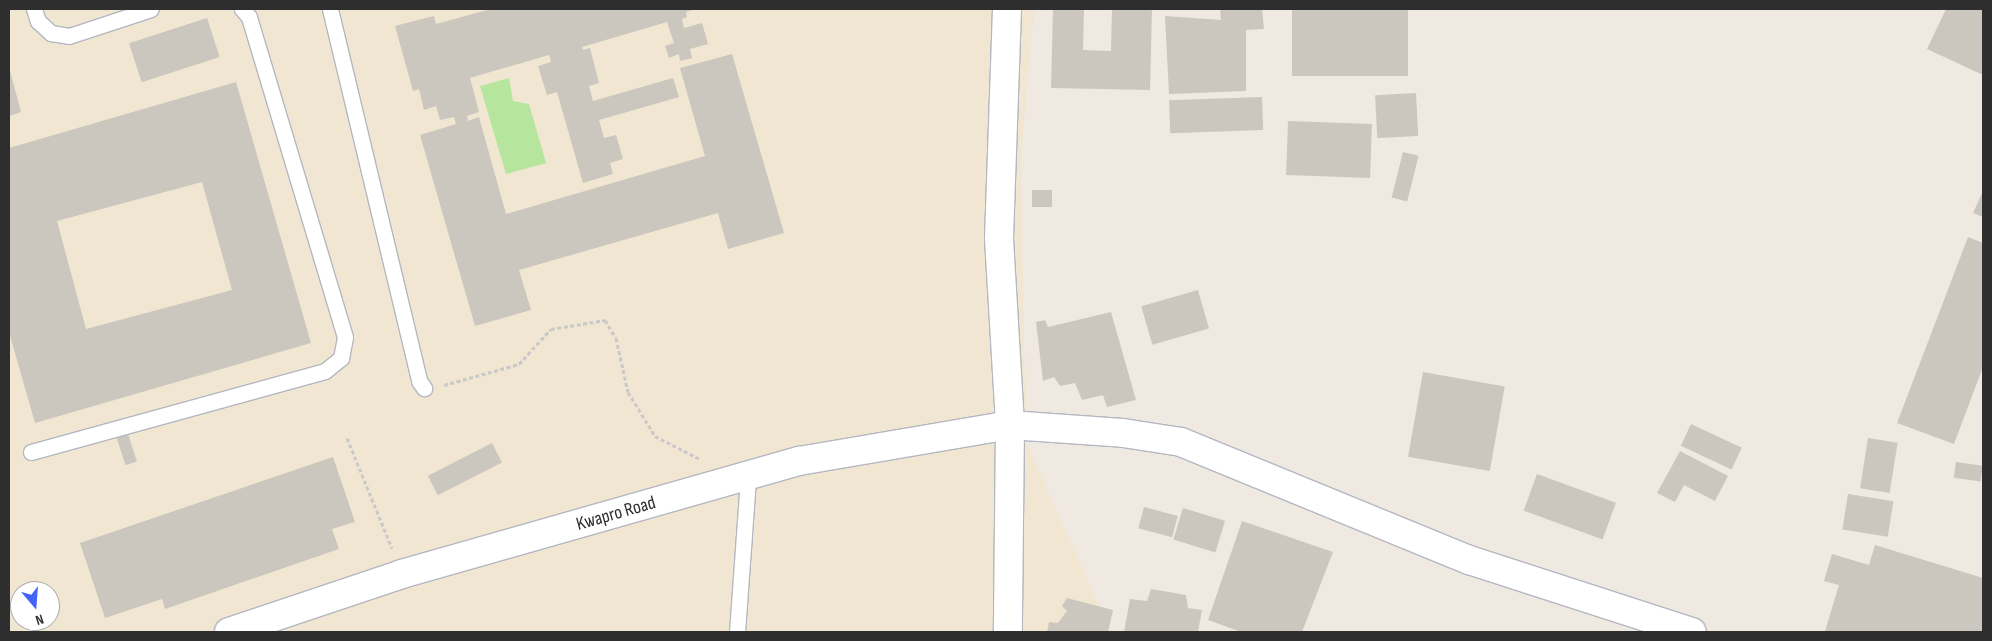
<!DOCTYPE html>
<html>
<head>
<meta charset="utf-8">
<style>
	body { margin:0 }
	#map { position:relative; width:1992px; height:641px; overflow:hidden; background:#efe9e1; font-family:"Sofia Sans Condensed",sans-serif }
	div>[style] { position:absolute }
	.education>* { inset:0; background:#f0e6d1 }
	.green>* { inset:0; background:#b6e59e }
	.building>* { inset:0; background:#cbc7bf; transform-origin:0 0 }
	.path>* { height:3px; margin-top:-1.5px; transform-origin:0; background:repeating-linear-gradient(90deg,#c9c9c9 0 4px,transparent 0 6.5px) }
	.roads { filter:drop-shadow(1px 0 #b4b7c1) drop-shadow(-1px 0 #b4b7c1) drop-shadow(0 1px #b4b7c1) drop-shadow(0 -1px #b4b7c1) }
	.service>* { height:15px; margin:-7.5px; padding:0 7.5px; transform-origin:7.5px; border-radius:7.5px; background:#fff }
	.minor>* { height:28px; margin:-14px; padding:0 14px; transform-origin:14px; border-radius:14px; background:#fff }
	span { translate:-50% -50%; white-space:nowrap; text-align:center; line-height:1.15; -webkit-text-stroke:5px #fff; paint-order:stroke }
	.street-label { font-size:19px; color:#2e2e2e }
	.frame { position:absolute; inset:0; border:10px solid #2e2e2e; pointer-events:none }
	.north { position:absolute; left:10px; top:581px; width:50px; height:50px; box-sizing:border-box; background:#fff; border:1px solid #ababab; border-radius:50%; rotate:162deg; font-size:14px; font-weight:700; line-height:20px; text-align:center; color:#2e2e2e }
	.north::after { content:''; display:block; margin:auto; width:18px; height:22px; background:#4264fb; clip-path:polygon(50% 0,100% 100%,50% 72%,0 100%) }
</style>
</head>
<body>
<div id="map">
	<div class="education">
		<i style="clip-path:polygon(evenodd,9px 9px,1034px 9px,1021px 158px,1026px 442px,1111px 632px,9px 632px,9px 9px,20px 591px,50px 591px,50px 621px,20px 621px,20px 591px)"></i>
	</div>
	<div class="green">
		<i style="clip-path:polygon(509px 78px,513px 101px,529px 104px,546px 163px,506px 174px,480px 86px)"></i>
	</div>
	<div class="building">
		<i style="clip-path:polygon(491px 9px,695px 9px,686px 12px,687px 17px,682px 19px,684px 28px,702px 23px,708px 44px,690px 49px,692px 58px,680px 61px,679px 54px,669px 58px,665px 46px,674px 43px,667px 22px,582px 47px,583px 50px,590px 48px,599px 83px,589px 86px,593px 101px,673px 78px,679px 97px,599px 120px,604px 138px,616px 135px,623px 159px,610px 163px,613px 174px,583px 183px,557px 92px,547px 95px,538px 66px,551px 62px,549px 55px,470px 78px,479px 112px,467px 116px,468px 121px,479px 117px,506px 214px,705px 156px,680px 68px,732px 54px,784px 233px,728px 249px,718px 213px,519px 270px,531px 310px,475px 326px,420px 135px,456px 124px,454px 117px,440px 120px,436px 106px,424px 110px,419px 89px,413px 91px,395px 26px,434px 16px,436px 24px)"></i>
		<i style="clip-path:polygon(1053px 9px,1084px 9px,1083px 50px,1111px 51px,1112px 9px,1152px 9px,1150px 90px,1051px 88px)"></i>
		<i style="clip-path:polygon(1220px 9px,1262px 9px,1264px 29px,1246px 30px,1246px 91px,1169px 94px,1165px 16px,1221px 20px)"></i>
		<i style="left:1292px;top:9px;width:116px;height:67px"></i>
		<i style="clip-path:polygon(1946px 9px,1983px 9px,1983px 75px,1927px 49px)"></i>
		<i style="left:207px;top:18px;width:41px;height:82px;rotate:72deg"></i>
		<i style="clip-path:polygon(9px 67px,21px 112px,9px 116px)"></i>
		<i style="clip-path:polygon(evenodd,236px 82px,311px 343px,35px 423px,9px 332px,9px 148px,236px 82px,202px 182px,232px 290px,86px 329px,57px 221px,202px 182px)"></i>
		<i style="left:1416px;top:93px;width:43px;height:41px;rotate:87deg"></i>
		<i style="left:1262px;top:97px;width:33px;height:93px;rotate:88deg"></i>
		<i style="left:1288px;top:121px;width:84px;height:54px;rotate:2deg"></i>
		<i style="left:1403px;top:152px;width:16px;height:47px;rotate:14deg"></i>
		<i style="left:1052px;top:190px;width:17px;height:20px;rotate:90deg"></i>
		<i style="clip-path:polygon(1983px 191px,1983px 217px,1973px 213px)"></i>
		<i style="clip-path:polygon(1968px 237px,1983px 243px,1983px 367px,1954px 444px,1897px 423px)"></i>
		<i style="left:1198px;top:290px;width:40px;height:59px;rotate:74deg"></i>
		<i style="clip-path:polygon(1111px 312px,1136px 400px,1107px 407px,1103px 395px,1082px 400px,1075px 383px,1060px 386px,1054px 377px,1043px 381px,1036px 322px,1045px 320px,1048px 327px)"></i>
		<i style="left:1423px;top:372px;width:83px;height:86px;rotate:10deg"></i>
		<i style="left:1691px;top:424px;width:56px;height:24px;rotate:25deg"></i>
		<i style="left:128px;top:434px;width:29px;height:12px;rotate:72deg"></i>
		<i style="left:1868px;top:438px;width:30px;height:51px;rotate:9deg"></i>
		<i style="left:492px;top:443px;width:22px;height:72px;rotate:63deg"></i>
		<i style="clip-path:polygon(1680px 451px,1728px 476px,1715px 501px,1684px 485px,1675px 502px,1657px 493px)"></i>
		<i style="clip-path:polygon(333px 457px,355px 522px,332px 529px,339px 549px,165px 609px,162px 599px,105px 618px,80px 543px)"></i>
		<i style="left:1956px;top:462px;width:27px;height:16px;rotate:8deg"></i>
		<i style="left:1537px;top:474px;width:84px;height:39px;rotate:20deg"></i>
		<i style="left:1848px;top:494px;width:46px;height:36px;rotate:9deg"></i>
		<i style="left:1144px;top:507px;width:35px;height:22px;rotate:15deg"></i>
		<i style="left:1183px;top:508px;width:44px;height:33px;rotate:17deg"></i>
		<i style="clip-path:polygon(1242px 521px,1333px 552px,1302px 632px,1241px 632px,1208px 620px)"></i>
		<i style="clip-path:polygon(1875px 545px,1983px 578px,1983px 632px,1825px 631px,1839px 585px,1824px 581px,1832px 554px,1869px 565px)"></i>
		<i style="clip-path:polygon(1151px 589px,1186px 595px,1188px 608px,1202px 610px,1198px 632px,1124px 632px,1130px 599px,1147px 601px)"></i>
		<i style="clip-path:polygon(1067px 598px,1113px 610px,1108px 632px,1047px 632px,1049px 622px,1058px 623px,1067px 611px,1062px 606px)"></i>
	</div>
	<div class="path">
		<i style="left:444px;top:385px;width:78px;rotate:-15.6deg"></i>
		<i style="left:519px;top:364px;width:47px;rotate:-47.6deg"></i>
		<i style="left:551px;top:329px;width:55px;rotate:-9.5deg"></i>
		<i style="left:605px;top:320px;width:21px;rotate:59deg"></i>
		<i style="left:616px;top:338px;width:55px;rotate:77.5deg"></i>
		<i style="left:628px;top:392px;width:52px;rotate:58.5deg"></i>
		<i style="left:655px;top:436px;width:51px;rotate:27.1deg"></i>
		<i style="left:347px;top:438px;width:119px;rotate:67.8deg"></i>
	</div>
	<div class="roads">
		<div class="service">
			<i style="left:34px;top:9px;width:13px;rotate:72deg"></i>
			<i style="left:38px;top:21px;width:18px;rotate:43deg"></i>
			<i style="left:51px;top:33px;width:18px;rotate:9deg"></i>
			<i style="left:69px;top:36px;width:86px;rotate:-18.2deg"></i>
			<i style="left:330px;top:9px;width:382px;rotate:76.5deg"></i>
			<i style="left:419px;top:381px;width:9px;rotate:54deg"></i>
			<i style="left:31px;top:452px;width:305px;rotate:-15.4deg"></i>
			<i style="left:325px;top:371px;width:21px;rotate:-39deg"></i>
			<i style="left:341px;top:358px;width:21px;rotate:-79deg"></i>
			<i style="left:345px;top:337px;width:334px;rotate:-106.7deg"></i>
			<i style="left:249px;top:17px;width:11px;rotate:-131deg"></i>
			<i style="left:737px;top:632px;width:155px;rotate:-85.9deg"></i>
		</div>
		<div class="minor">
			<i style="left:1007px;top:9px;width:230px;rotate:92deg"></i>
			<i style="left:999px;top:239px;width:186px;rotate:86.6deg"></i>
			<i style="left:1010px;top:425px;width:207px;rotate:90.6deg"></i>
			<i style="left:229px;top:632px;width:182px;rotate:-18.5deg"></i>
			<i style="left:402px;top:574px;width:413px;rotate:-15.9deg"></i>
			<i style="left:799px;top:461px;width:214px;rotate:-9.7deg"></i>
			<i style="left:1010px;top:425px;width:113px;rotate:4deg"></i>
			<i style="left:1123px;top:433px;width:59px;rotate:8.8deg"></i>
			<i style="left:1181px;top:442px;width:311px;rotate:22.3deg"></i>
			<i style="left:1469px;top:560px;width:234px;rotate:17.9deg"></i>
		</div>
	</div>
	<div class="street-label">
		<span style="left:616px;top:514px;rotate:-16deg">Kwapro Road</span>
	</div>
	<div class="frame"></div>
	<div class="north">N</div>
</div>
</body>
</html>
